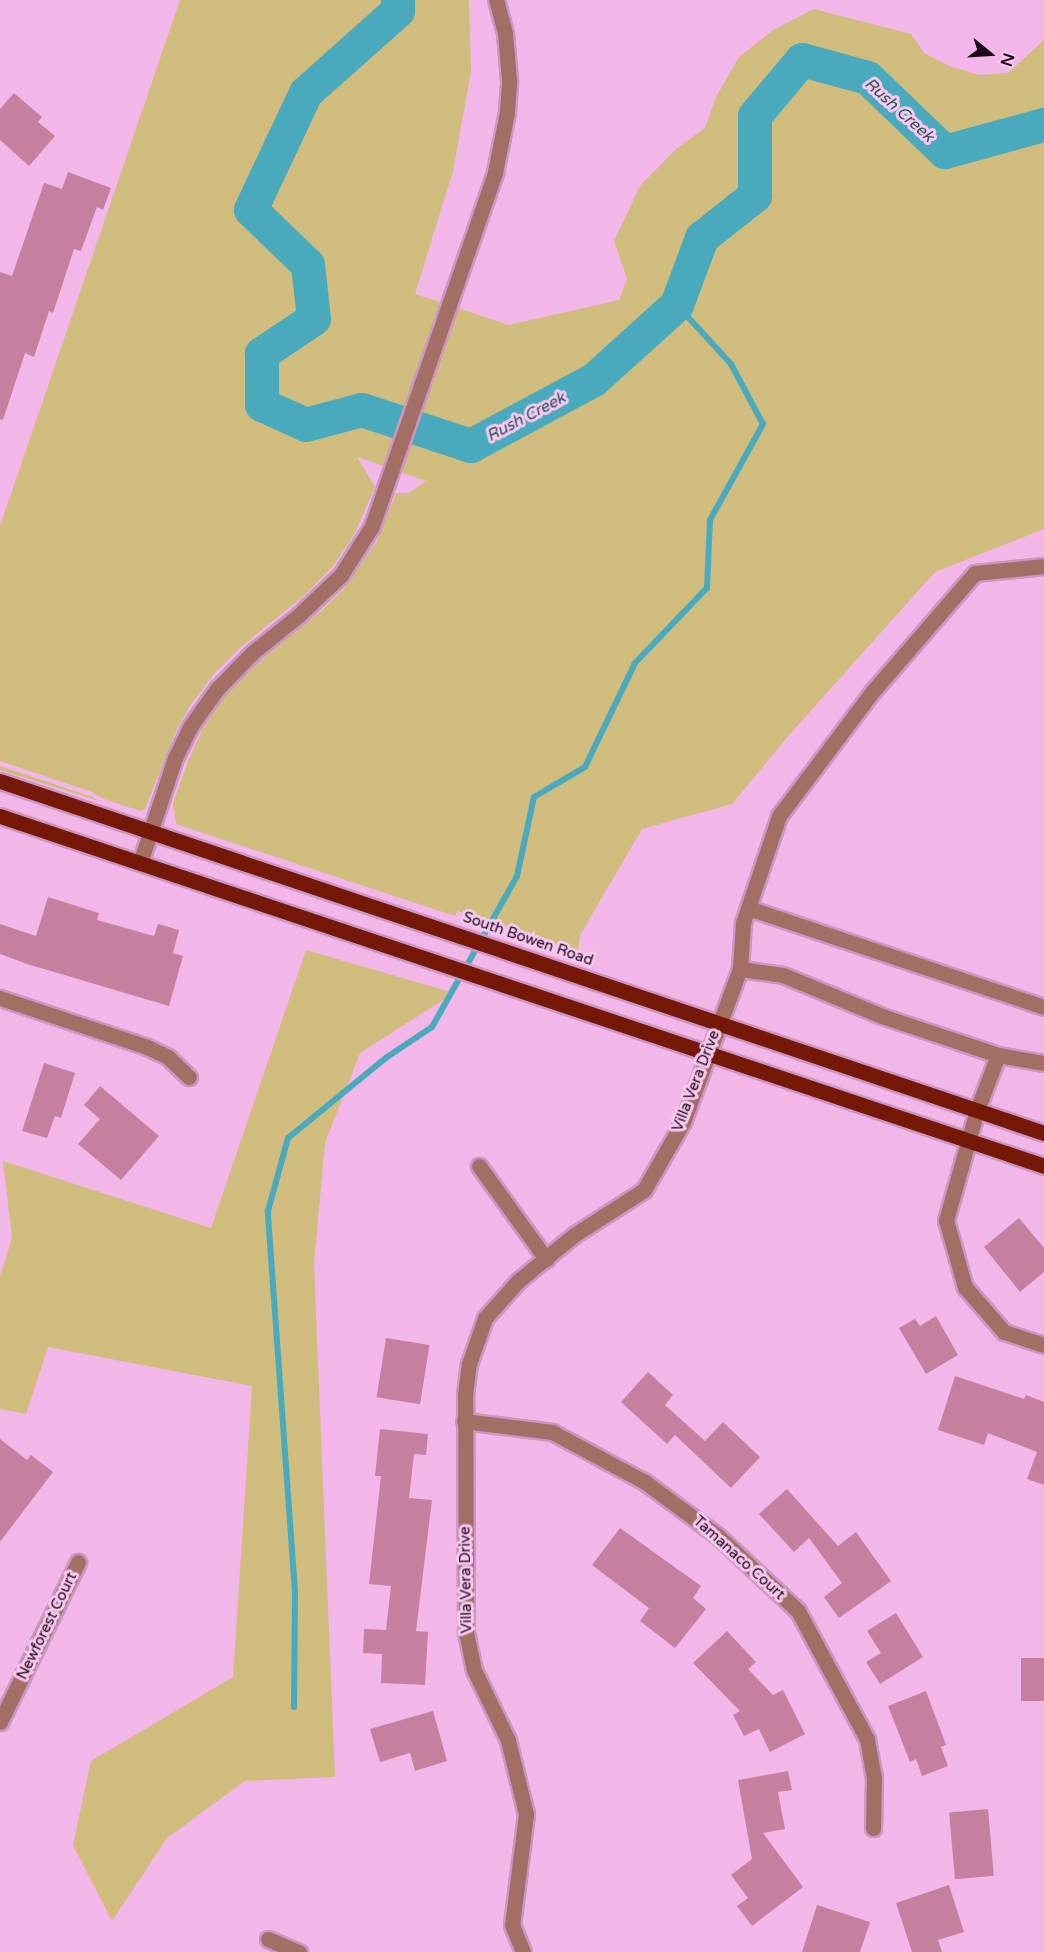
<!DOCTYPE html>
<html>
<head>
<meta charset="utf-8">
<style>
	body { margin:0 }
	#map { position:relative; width:1044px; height:1952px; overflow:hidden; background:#f2b6e8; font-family:"Varela Round",sans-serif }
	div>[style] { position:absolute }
	.green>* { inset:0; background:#d0bc7d }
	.stream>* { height:6px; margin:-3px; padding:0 3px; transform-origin:3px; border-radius:3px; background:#4aaabd }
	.river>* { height:34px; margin:-17px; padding:0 17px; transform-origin:17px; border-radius:17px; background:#4aaabd }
	.building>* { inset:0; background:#c6809f; transform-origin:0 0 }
	.roads { filter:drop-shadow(2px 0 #cb96c3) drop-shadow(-2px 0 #cb96c3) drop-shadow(0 2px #cb96c3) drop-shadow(0 -2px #cb96c3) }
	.minor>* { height:15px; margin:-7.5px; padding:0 7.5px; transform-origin:7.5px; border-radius:7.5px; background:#a36f65 }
	.major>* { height:15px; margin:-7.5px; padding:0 7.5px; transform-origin:7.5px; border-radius:7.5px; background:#751808 }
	span { translate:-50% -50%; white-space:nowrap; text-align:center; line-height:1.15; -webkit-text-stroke:6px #f8c8f0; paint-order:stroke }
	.street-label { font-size:15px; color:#1b0618 }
	.water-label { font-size:16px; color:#29535b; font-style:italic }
	.north { position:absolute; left:960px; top:24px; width:60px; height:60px; -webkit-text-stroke:4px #f8c8f0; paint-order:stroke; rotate:108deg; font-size:16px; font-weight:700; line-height:24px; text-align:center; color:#1b0618 }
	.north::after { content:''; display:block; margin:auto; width:21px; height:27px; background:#1b0618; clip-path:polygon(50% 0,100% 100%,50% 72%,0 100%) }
</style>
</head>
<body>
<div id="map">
	<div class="green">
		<i style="clip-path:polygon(180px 0,469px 0,471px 71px,453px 171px,415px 294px,509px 325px,619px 300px,627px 279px,614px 241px,640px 186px,676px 149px,705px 128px,716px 97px,739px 57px,773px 30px,814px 9px,911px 34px,924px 53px,949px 66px,979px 75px,1008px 73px,1044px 40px,1044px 529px,935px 572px,790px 734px,732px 804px,642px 829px,580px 935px,578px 953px,457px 911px,455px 916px,176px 824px,173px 803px,187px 764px,201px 732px,222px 699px,243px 675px,321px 611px,345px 588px,378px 539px,396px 493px,409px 493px,426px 481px,357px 457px,375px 487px,355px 533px,334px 565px,306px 594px,240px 648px,214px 674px,190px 706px,176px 731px,145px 809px,140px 811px,104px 799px,92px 792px,0 761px,0 526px)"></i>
		<i style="clip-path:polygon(0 766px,93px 797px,99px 801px,0 770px)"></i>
		<i style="clip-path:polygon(306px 950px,454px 993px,360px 1053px,325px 1143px,314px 1264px,335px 1777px,245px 1781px,167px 1838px,112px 1921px,73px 1845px,91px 1761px,233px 1677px,252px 1386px,48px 1347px,26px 1414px,0 1409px,0 1277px,12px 1238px,3px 1161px,211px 1228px)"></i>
	</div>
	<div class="stream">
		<i style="left:294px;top:1707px;width:115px;rotate:-89.5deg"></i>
		<i style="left:295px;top:1592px;width:382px;rotate:-94.1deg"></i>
		<i style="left:268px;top:1211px;width:76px;rotate:-74.7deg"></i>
		<i style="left:288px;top:1138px;width:128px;rotate:-39.3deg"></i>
		<i style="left:387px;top:1057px;width:54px;rotate:-33.7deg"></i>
		<i style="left:432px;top:1027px;width:173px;rotate:-60.6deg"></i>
		<i style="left:517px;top:876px;width:81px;rotate:-77.9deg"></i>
		<i style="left:534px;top:797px;width:59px;rotate:-30.5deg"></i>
		<i style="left:585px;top:767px;width:115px;rotate:-64.3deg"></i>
		<i style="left:635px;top:663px;width:104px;rotate:-46.2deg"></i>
		<i style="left:707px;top:588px;width:68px;rotate:-87.5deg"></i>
		<i style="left:710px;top:520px;width:110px;rotate:-61.1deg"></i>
		<i style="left:763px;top:424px;width:68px;rotate:-118.1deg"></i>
		<i style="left:731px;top:364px;width:80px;rotate:-132.5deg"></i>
	</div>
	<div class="river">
		<i style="left:398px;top:0;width:11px;rotate:90deg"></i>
		<i style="left:398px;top:11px;width:123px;rotate:138.3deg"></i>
		<i style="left:306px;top:93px;width:129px;rotate:115.2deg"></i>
		<i style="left:251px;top:210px;width:79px;rotate:44deg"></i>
		<i style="left:308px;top:265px;width:54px;rotate:83.7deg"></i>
		<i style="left:314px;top:319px;width:63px;rotate:146.1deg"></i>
		<i style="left:262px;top:354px;width:51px;rotate:90deg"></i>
		<i style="left:262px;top:405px;width:48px;rotate:24.4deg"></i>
		<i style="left:306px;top:425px;width:58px;rotate:-15deg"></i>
		<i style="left:362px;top:410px;width:115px;rotate:18.3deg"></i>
		<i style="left:471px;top:446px;width:140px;rotate:-28.2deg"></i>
		<i style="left:594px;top:380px;width:112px;rotate:-42.1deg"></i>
		<i style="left:677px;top:305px;width:72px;rotate:-69.5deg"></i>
		<i style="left:702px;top:238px;width:68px;rotate:-38.4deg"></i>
		<i style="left:755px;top:196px;width:80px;rotate:-90deg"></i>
		<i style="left:755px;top:116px;width:73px;rotate:-50deg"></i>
		<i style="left:802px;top:60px;width:68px;rotate:15.3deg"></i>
		<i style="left:868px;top:78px;width:107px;rotate:43.9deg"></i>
		<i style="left:945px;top:152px;width:103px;rotate:-15.3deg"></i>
	</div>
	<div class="building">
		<i style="clip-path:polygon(14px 93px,42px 117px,38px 122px,55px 136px,29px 166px,0 140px,0 109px)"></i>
		<i style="clip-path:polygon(68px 172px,111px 188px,103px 210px,97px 207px,81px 251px,74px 249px,53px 313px,49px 311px,34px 357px,25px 353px,3px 420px,0 419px,0 272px,12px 276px,44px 183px,62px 189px)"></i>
		<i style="clip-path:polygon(48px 897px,99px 913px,97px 920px,154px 936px,158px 924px,179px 930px,173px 953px,183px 956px,169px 1006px,27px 964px,0 954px,0 924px,36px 936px)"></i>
		<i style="clip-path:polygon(44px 1063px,75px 1073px,61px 1118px,55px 1116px,47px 1138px,22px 1131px)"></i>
		<i style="clip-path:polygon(100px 1086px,159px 1136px,121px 1180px,78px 1144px,100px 1119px,84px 1105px)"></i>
		<i style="clip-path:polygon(1019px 1218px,1044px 1248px,1044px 1272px,1020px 1292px,984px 1247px)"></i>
		<i style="clip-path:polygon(936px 1316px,958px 1355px,926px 1374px,899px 1328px,915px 1319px,920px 1326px)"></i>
		<i style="left:386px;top:1338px;width:44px;height:60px;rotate:9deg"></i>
		<i style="clip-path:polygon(648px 1372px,673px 1395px,665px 1405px,705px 1441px,723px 1422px,760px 1457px,731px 1488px,675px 1435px,667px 1444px,621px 1402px)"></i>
		<i style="clip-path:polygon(955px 1376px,1024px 1399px,1026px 1395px,1044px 1402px,1044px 1485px,1027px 1479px,1037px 1452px,988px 1433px,984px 1445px,938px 1430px)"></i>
		<i style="clip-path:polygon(380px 1429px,428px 1434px,426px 1455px,414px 1454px,409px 1498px,432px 1500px,416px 1631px,428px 1632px,425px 1685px,381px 1683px,382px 1654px,363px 1653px,364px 1629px,386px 1630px,391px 1586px,369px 1584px,381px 1476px,375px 1476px)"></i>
		<i style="clip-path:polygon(0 1439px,27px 1460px,31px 1455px,53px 1472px,0 1542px)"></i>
		<i style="clip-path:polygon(787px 1489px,838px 1546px,856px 1532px,891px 1581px,839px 1618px,824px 1597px,842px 1583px,809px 1538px,794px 1552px,759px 1514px)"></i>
		<i style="clip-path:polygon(620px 1528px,701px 1586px,693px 1598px,706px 1609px,675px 1648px,640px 1621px,649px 1608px,592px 1565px)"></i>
		<i style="clip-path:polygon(896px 1613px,923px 1657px,880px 1684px,866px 1662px,881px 1653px,867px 1631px)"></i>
		<i style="clip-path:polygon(727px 1631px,756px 1662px,748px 1669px,773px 1695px,783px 1690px,805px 1734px,770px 1752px,759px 1729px,744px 1736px,733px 1715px,740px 1711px,693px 1663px)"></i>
		<i style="left:1044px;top:1658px;width:43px;height:23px;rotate:90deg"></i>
		<i style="clip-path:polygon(926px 1691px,946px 1745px,941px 1747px,948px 1766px,922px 1776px,916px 1759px,910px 1762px,888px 1706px)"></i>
		<i style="clip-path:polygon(433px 1711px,447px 1761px,415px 1771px,410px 1753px,380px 1762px,370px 1729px)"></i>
		<i style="clip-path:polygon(788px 1771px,792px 1790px,778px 1792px,785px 1829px,763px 1833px,803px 1887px,752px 1926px,737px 1906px,748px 1898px,731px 1875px,752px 1859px,738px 1780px)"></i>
		<i style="left:988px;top:1809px;width:67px;height:39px;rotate:85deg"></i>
		<i style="clip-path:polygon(949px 1885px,964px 1932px,938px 1940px,942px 1952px,912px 1952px,896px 1903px)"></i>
		<i style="clip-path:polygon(817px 1905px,870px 1922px,860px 1952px,802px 1952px)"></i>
	</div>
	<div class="roads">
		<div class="minor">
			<i style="left:140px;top:863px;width:111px;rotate:-71.6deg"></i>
			<i style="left:175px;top:758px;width:34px;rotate:-64deg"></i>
			<i style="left:190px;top:727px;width:47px;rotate:-54.6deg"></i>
			<i style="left:217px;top:689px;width:50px;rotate:-45.8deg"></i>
			<i style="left:252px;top:653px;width:60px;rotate:-39deg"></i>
			<i style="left:299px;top:615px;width:58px;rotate:-43.6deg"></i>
			<i style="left:341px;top:575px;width:58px;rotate:-57.7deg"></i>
			<i style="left:372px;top:526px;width:375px;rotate:-70.8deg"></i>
			<i style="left:495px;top:172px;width:61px;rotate:-78.7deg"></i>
			<i style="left:507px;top:112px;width:32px;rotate:-86deg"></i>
			<i style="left:509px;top:80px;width:47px;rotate:-94.9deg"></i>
			<i style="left:505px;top:33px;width:34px;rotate:-105deg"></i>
			<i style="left:748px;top:908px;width:312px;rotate:18.5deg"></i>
			<i style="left:740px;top:969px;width:46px;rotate:-86.3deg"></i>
			<i style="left:743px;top:923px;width:113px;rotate:-71.4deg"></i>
			<i style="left:779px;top:816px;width:156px;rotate:-53.1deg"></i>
			<i style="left:873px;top:691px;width:156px;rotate:-49.2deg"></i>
			<i style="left:975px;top:573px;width:69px;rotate:-5.8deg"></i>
			<i style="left:0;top:998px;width:155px;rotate:18.4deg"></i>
			<i style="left:147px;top:1047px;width:23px;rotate:25deg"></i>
			<i style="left:168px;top:1057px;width:29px;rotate:44deg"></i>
			<i style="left:998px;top:1055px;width:59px;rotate:110.9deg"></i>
			<i style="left:977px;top:1110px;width:114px;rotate:105.7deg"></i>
			<i style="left:946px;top:1220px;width:70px;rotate:74.2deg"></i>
			<i style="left:965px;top:1287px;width:60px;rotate:49.1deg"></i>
			<i style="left:1004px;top:1332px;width:42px;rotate:18deg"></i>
			<i style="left:479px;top:1166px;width:115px;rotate:54.2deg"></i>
			<i style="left:464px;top:1421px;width:89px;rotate:7.1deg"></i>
			<i style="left:552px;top:1432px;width:106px;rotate:28.3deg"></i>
			<i style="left:645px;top:1482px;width:92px;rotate:36.6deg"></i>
			<i style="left:719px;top:1537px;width:108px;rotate:43.1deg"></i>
			<i style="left:798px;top:1611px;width:145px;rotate:61.7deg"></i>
			<i style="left:867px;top:1739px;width:39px;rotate:80deg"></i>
			<i style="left:874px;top:1777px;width:51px;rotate:91.1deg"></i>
			<i style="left:0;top:1722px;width:178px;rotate:-64deg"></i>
			<i style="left:268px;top:1939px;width:34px;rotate:23deg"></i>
			<i style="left:523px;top:1952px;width:29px;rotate:-112deg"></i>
			<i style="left:512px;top:1925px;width:112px;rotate:-82.8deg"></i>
			<i style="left:526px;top:1814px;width:76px;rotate:-103.7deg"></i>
			<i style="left:508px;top:1740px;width:78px;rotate:-115.9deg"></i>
			<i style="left:474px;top:1670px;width:40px;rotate:-102deg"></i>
			<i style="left:466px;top:1631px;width:236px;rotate:-90.2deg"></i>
			<i style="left:465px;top:1395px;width:31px;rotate:-83deg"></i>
			<i style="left:469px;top:1364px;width:49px;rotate:-70.8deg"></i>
			<i style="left:485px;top:1318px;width:50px;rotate:-48.3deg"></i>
			<i style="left:518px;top:1281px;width:72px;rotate:-39.4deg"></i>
			<i style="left:574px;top:1235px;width:83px;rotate:-32.7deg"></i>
			<i style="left:644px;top:1190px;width:78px;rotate:-60.2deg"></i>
			<i style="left:683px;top:1122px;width:163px;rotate:-69.6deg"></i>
			<i style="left:740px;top:969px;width:43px;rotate:7.9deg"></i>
			<i style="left:783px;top:975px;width:107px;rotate:22.5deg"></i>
			<i style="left:882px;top:1016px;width:122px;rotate:18.6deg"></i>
			<i style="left:998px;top:1055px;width:47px;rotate:9.9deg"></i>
		</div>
		<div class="major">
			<i style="left:0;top:781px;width:1102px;rotate:18.63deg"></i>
			<i style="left:0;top:816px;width:1101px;rotate:18.53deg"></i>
		</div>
	</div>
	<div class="street-label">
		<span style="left:528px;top:939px;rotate:19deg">South Bowen Road</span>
		<span style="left:696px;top:1081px;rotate:-69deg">Villa Vera Drive</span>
		<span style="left:739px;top:1558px;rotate:42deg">Tamanaco Court</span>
		<span style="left:466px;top:1580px;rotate:-91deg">Villa Vera Drive</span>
		<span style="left:47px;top:1626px;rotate:-64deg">Newforest Court</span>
	</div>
	<div class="water-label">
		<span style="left:899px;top:110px;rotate:42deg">Rush Creek</span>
		<span style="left:526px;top:417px;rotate:-28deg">Rush Creek</span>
	</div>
	<div class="north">N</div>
</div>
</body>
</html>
